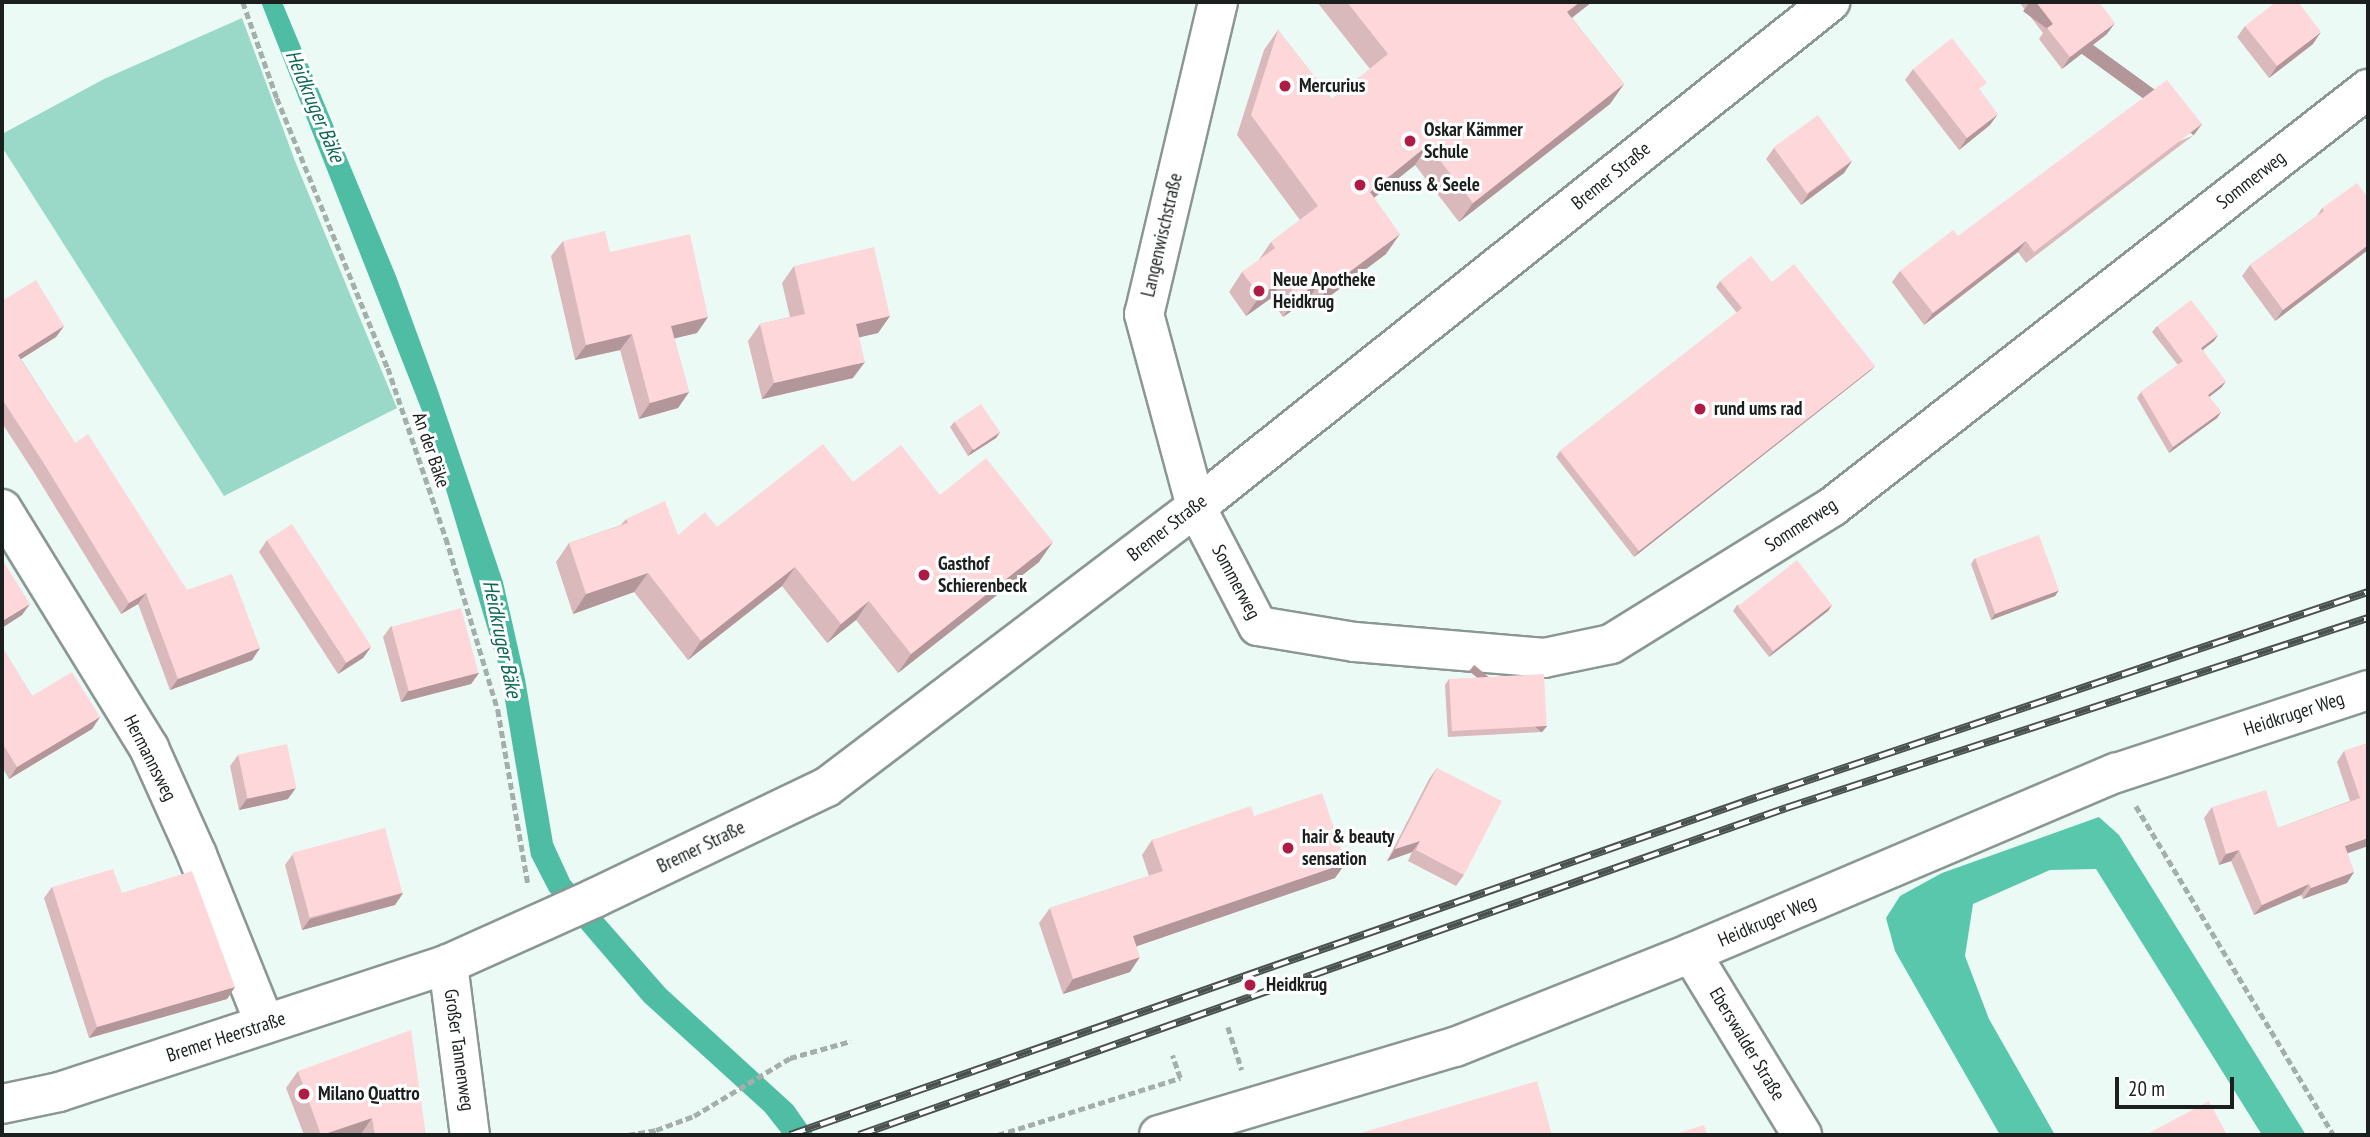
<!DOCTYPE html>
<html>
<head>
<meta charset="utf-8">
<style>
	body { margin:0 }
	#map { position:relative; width:2370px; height:1137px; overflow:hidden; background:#ecfaf6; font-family:"PT Sans Narrow",sans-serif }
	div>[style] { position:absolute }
	.green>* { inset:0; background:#9ad9c7 }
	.forest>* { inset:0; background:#59c7ac }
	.water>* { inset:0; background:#4fbda3 }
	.path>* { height:4.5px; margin-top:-2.25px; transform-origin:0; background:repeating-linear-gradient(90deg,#a4afab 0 7px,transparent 0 10.5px) }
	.roads { filter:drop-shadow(2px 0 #8a9793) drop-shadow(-2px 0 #8a9793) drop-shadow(0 2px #8a9793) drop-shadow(0 -2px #8a9793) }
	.street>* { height:38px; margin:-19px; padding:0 19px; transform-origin:19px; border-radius:19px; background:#fff }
	.secondary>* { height:38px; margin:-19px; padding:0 19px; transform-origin:19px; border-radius:19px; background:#fff }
	.rail>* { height:8px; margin-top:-4px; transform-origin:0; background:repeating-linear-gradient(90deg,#fff 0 16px,#4a524f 0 32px); box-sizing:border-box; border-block:2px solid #4a524f }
	.wall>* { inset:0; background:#dab9bc }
	.shaded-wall>* { inset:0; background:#b29699; transform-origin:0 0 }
	.building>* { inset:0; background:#fed7db; transform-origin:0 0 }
	.dots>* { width:19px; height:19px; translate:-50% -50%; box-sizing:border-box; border:4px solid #fff; border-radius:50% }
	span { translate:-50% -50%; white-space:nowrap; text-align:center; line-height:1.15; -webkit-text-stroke:6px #fff; paint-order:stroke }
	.poi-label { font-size:19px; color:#1b201e; font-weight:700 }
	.left { translate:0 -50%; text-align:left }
	.street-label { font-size:19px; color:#1b201e }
	.water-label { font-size:21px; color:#0b6654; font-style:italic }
	.frame { position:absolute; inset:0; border:4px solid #1b201e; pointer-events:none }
	.scale { position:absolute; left:2115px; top:1077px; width:119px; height:32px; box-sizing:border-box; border:4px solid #1b201e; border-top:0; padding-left:9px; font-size:21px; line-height:24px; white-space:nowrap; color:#1b201e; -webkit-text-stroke:5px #fff; paint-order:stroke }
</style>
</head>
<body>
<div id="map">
	<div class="green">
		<i style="clip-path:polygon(242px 18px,295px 161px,397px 408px,224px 496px,2px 147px,2px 134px,104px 79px)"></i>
	</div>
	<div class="forest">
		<i style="clip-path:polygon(2099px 817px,2119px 835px,2306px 1135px,2262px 1135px,2096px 869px,2050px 870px,1973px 904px,1965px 956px,1989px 1019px,2055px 1135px,2000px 1135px,1895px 951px,1886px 918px,1900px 896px,1942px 873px)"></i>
	</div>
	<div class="water">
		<i style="clip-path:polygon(261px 2px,282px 2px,396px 276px,437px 388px,503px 582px,525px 679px,553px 843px,570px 880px,666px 989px,793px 1105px,814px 1135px,783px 1135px,765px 1112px,644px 1002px,549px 891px,531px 856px,500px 670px,424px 416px)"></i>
	</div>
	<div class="path">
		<i style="left:243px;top:2px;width:102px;rotate:70.5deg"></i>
		<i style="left:277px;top:98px;width:292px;rotate:67.7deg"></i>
		<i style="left:388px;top:368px;width:180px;rotate:71.2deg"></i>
		<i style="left:446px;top:538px;width:180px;rotate:73.2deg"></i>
		<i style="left:498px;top:710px;width:177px;rotate:80.2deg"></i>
		<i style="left:2136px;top:806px;width:384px;rotate:59deg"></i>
		<i style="left:1228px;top:1027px;width:45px;rotate:72deg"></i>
		<i style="left:628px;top:1135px;width:28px;rotate:-10deg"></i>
		<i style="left:656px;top:1130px;width:40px;rotate:-20.2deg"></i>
		<i style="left:694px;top:1116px;width:112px;rotate:-31.1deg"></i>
		<i style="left:790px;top:1058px;width:63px;rotate:-15.6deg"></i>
		<i style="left:998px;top:1135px;width:191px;rotate:-17.4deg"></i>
		<i style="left:1180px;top:1078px;width:24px;rotate:-109deg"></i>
	</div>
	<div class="roads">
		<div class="street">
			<i style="left:1218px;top:2px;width:321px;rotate:103.3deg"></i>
			<i style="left:1144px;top:314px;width:200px;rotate:74.9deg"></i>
			<i style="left:1196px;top:507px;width:134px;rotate:62.5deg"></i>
			<i style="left:1258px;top:626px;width:98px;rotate:9.4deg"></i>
			<i style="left:1355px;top:642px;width:190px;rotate:4.8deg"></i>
			<i style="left:1544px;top:658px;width:68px;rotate:-11.8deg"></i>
			<i style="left:1611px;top:644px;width:260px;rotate:-31.8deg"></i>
			<i style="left:1832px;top:507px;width:680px;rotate:-37.95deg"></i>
			<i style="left:2px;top:509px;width:281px;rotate:58.4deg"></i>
			<i style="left:149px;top:748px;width:117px;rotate:65.8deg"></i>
			<i style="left:197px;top:855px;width:182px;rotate:68.1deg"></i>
			<i style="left:1691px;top:953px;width:213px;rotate:58.6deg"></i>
			<i style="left:1159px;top:1135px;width:309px;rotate:-16.6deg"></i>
			<i style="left:1455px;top:1047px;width:254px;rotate:-21.7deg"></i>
			<i style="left:1691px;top:953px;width:462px;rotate:-23deg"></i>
			<i style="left:2116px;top:773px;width:265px;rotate:-18.2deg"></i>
		</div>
		<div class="secondary">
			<i style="left:448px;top:964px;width:172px;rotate:82.7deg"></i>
			<i style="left:2px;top:1104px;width:58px;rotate:-11.9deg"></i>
			<i style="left:59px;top:1092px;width:410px;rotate:-18.2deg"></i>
			<i style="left:448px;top:964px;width:161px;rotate:-24.2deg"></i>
			<i style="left:595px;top:898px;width:257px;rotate:-25.6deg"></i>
			<i style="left:827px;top:787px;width:463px;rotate:-37.2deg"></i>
			<i style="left:1196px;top:507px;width:811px;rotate:-38.54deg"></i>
		</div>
	</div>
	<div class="rail">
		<i style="left:790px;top:1135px;width:1025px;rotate:-19.25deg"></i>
		<i style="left:1758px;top:797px;width:644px;rotate:-18.58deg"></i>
		<i style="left:859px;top:1135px;width:983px;rotate:-19.43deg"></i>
		<i style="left:1786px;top:808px;width:612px;rotate:-18.08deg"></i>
	</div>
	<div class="wall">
		<i style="clip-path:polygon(1317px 2px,1592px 2px,1572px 18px,1624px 84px,1610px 104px,1459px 222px,1415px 165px,1374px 198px,1386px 254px,1314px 308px,1308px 299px,1283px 317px,1270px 299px,1246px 316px,1229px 292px,1242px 272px,1258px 261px,1271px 242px,1300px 220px,1237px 135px,1264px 50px,1278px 30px,1332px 99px,1370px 69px)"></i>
		<i style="clip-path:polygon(2019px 2px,2099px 2px,2107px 34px,2062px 69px,2039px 39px,2043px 33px)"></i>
		<i style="clip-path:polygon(2245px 26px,2313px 44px,2269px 78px,2237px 37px)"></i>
		<i style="clip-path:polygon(1913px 69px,1981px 91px,1990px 125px,1959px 150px,1905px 80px)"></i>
		<i style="clip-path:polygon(2194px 135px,2026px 263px,2018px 252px,1924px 325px,1892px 282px,1900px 271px,1958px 236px)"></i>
		<i style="clip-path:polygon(1774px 148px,1852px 161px,1844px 173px,1801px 205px,1766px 159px)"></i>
		<i style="clip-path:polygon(2368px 198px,2368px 250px,2275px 321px,2242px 276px,2250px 265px,2317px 216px,2322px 208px)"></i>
		<i style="clip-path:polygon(563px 241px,610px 252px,708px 317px,697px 333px,674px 338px,689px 392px,678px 408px,639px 419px,620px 350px,575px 360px,551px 256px)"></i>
		<i style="clip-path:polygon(794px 266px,890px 316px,878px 333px,859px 337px,853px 378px,762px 399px,748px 341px,760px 324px,790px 317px,782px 283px)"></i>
		<i style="clip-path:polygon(1720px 281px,1875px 366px,1870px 371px,1634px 557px,1556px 457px,1560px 451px,1737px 313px,1716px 287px)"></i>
		<i style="clip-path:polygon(2px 301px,64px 326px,56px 337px,21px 359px,75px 443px,187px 590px,260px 648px,252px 660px,170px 690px,138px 604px,121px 614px,35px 474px,2px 423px)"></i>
		<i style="clip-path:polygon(2157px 326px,2218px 335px,2214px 341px,2203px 350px,2222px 387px,2209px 397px,2221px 412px,2217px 418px,2169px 453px,2137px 398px,2141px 392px,2178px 365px,2152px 332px)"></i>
		<i style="clip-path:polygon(954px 422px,1000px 432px,996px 438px,968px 456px,950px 427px)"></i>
		<i style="clip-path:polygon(853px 482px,940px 495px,1039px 562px,898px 673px,856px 620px,827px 643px,782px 586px,688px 660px,634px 592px,573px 614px,556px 562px,569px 543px,621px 525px,626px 519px,678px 535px,717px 527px)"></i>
		<i style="clip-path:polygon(267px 540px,371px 647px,363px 658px,338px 674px,259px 552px)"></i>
		<i style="clip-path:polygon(1975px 558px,2059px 590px,2055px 596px,1991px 620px,1971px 564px)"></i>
		<i style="clip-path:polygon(1737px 605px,1832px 605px,1828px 611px,1769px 657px,1733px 611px)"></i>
		<i style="clip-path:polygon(391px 626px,479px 673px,471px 684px,401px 702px,383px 637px)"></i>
		<i style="clip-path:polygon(2px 647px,32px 696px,100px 717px,92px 729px,9px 779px,2px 767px)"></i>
		<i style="clip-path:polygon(1449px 679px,1547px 726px,1542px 732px,1448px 737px,1445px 685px)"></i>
		<i style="clip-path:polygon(2368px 743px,2368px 846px,2347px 853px,2354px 872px,2347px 883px,2303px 899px,2301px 895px,2254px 915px,2231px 861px,2219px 865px,2204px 818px,2212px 807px,2278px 828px,2350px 801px,2337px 762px,2344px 751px)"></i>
		<i style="clip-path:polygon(238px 755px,288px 799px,239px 810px,230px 766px)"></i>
		<i style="clip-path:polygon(1437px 768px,1464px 875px,1456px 886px,1408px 861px,1412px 852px,1387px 861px,1429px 779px)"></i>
		<i style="clip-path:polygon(1254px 816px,1335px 878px,1137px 946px,1130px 972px,1063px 994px,1039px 923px,1050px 908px,1149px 876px,1142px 855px,1152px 840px)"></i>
		<i style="clip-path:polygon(293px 854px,403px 893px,395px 905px,302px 930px,285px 865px)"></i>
		<i style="clip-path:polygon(52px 887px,122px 893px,235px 987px,227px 999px,89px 1038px,44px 898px)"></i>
		<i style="clip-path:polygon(298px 1071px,426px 1135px,361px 1135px,361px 1134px,358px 1135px,304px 1135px,286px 1088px)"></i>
	</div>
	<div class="shaded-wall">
		<i style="clip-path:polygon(1580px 2px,1592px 2px,1553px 32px,1567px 12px)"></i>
		<i style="clip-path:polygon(2115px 23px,2107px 34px,2062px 69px,2070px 57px)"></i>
		<i style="clip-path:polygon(2321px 32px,2313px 44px,2269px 78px,2277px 66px)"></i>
		<i style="clip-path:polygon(1624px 84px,1610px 104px,1459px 222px,1473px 203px)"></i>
		<i style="clip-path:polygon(1998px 114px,1990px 125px,1959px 150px,1967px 138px)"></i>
		<i style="left:2202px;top:124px;width:14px;height:211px;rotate:126deg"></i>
		<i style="clip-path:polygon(1428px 145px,1415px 165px,1356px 212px,1370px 192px)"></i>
		<i style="clip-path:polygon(1852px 161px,1844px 173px,1801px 205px,1809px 193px)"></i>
		<i style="clip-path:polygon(1400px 234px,1386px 254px,1314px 308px,1328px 288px)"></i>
		<i style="clip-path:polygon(2026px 241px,2018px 252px,1924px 325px,1933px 313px)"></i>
		<i style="clip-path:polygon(2368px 245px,2368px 250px,2275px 321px,2283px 310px)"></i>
		<i style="clip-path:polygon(1284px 279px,1270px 299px,1246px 316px,1260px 296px)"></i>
		<i style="clip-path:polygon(1322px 280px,1308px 299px,1283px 317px,1297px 297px)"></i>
		<i style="clip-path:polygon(890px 316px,878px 333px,844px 341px,856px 324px)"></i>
		<i style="clip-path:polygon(708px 317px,697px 333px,660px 342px,671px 326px)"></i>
		<i style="clip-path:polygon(64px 326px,56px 337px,10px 366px,18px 355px)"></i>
		<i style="clip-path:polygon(632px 334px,620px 350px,575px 360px,586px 345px)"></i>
		<i style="clip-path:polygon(2218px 335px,2214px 341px,2197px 354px,2201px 348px)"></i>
		<i style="clip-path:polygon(865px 362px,853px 378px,762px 399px,774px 383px)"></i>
		<i style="clip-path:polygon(1875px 366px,1870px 371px,1634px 557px,1639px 551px)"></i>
		<i style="clip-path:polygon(2226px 381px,2222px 387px,2204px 401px,2208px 395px)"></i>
		<i style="clip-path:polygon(689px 392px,678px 408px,639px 419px,650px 403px)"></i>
		<i style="clip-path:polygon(2221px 412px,2217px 418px,2169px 453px,2173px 447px)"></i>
		<i style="clip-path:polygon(1000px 432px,996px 438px,968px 456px,972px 450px)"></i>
		<i style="clip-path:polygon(1053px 542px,1039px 562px,898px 673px,911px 654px)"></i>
		<i style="clip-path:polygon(795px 567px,782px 586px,688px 660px,701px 641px)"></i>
		<i style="clip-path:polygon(648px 573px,634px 592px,573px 614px,586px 594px)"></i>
		<i style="clip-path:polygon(2059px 590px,2055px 596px,1991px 620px,1995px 614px)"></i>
		<i style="clip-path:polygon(146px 593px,138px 604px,121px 614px,129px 603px)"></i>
		<i style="clip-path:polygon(869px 601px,856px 620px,827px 643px,841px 624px)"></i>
		<i style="clip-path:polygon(30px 604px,22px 615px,2px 628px,2px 621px)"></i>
		<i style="clip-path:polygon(1832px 605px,1828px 611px,1769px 657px,1773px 652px)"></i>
		<i style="clip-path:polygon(371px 647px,363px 658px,338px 674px,346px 663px)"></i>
		<i style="clip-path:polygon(260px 648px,252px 660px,170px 690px,178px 679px)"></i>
		<i style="clip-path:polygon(479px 673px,471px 684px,401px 702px,409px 690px)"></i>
		<i style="clip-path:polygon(100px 717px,92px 729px,9px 779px,17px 767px)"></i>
		<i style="left:1547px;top:726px;width:8px;height:95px;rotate:130deg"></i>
		<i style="clip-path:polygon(296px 788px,288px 799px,239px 810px,247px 799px)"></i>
		<i style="clip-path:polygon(2368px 838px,2368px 846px,2337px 857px,2345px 846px)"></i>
		<i style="clip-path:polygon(1420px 841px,1412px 852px,1387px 861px,1395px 849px)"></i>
		<i style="clip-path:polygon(2239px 850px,2231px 861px,2219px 865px,2226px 854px)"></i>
		<i style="clip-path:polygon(1346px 863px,1335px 878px,1123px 951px,1133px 936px)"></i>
		<i style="clip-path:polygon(2354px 872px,2347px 883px,2303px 899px,2311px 888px)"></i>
		<i style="clip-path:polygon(2309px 884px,2301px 895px,2254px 915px,2262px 905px)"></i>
		<i style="clip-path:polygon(403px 893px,395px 905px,302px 930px,310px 919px)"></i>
		<i style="clip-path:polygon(1140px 957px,1130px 972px,1063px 994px,1073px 979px)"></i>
		<i style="clip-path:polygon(235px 987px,227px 999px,89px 1038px,97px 1027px)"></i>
		<i style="clip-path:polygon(372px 1118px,361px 1134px,358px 1135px,323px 1135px)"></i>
	</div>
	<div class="building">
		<i style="clip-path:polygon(1347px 2px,1580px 2px,1567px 12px,1624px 84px,1473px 203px,1428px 145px,1370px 192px,1400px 234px,1328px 288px,1322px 280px,1297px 297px,1284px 279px,1260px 296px,1242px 272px,1275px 248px,1271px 242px,1318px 206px,1251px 115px,1278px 30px,1332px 99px,1388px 54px)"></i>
		<i style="clip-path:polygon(2036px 2px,2099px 2px,2115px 23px,2070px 57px,2047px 28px,2053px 24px)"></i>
		<i style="clip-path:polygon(2276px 2px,2298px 2px,2321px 32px,2277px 66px,2245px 26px)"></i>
		<i style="clip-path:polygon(1952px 38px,1987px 83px,1979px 89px,1998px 114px,1967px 138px,1913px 69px)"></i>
		<i style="clip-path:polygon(2167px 80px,2202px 124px,2034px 252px,2026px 241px,1933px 313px,1900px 271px,1953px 230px,1958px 236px)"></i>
		<i style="left:1818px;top:115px;width:57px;height:55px;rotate:54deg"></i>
		<i style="clip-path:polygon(2357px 183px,2368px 198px,2368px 245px,2283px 310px,2250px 265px,2324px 211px,2322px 208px)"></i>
		<i style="clip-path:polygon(605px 231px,610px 252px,690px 234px,708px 317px,671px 326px,689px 392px,650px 403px,632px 334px,586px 345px,563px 241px)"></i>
		<i style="clip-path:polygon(874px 247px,890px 316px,856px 324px,865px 362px,774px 383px,760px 324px,805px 314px,794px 266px)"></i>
		<i style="clip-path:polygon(1751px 256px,1772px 282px,1794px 264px,1875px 366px,1639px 551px,1560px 451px,1742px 308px,1720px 281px)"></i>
		<i style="clip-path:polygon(36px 280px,64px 326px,18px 355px,75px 443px,88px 434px,187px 590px,232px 574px,260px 648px,178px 679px,146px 593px,129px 603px,43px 462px,2px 399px,2px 301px)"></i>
		<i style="clip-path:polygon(2191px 300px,2218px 335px,2201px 348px,2226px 381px,2208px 395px,2221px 412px,2173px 447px,2141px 392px,2183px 361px,2157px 326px)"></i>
		<i style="left:981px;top:404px;width:34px;height:32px;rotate:56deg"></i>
		<i style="clip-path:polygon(823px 444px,853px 482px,901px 445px,940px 495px,986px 458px,1053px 542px,911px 654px,869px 601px,841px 624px,795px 567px,701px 641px,648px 573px,586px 594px,569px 543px,628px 523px,626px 519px,665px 501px,678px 535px,705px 512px,717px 527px)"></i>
		<i style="left:292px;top:524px;width:146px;height:30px;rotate:57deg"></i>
		<i style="left:2039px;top:535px;width:59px;height:68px;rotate:70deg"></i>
		<i style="clip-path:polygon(2px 559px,30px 604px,2px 621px)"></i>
		<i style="left:1797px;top:560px;width:57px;height:75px;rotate:52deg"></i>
		<i style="left:461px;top:608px;width:67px;height:72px;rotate:75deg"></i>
		<i style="clip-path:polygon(2px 647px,32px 696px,72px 672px,100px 717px,17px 767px,2px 743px)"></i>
		<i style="left:1544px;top:674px;width:52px;height:95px;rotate:87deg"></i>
		<i style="clip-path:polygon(2368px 743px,2368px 838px,2345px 846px,2354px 872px,2311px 888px,2309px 884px,2262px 905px,2239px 850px,2226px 854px,2212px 807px,2266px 790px,2278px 828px,2360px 798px,2344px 751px)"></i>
		<i style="left:287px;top:744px;width:45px;height:50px;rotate:78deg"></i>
		<i style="clip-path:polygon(1437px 768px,1502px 801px,1464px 875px,1416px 850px,1420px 841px,1395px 849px)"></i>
		<i style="clip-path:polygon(1322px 793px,1346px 863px,1133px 936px,1140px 957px,1073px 979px,1050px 908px,1163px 871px,1152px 840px,1251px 806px,1254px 816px)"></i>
		<i style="left:385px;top:828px;width:67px;height:96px;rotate:75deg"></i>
		<i style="clip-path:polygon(113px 869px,122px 893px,192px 871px,235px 987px,97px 1027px,52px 887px)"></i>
		<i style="clip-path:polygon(411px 1030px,426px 1135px,375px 1135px,372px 1118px,321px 1135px,298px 1071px)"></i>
		<i style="clip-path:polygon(1537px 1081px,1552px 1135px,1354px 1135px)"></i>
		<i style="clip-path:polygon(2209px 1101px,2227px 1135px,2147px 1135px,2147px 1134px)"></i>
		<i style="clip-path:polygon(1704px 1125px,1707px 1135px,1672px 1135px)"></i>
	</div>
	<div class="dots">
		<i style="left:1285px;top:86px;background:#ae1b45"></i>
		<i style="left:1410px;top:141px;background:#ae1b45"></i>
		<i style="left:1360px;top:185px;background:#ae1b45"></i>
		<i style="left:1259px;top:291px;background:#ae1b45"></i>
		<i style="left:1700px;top:409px;background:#ae1b45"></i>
		<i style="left:924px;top:575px;background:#ae1b45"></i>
		<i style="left:1288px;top:848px;background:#ae1b45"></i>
		<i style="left:1250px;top:985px;background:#ae1b45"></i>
		<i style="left:304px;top:1094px;background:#ae1b45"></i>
	</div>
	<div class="poi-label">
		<span class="left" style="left:1299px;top:86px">Mercurius</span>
		<span class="left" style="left:1424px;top:141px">Oskar Kämmer<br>Schule</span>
		<span class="left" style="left:1374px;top:185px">Genuss &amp; Seele</span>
		<span class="left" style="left:1273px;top:291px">Neue Apotheke<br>Heidkrug</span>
		<span class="left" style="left:1714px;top:409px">rund ums rad</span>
		<span class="left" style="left:938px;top:575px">Gasthof<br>Schierenbeck</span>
		<span class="left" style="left:1302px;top:848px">hair &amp; beauty<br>sensation</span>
		<span class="left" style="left:1266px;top:985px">Heidkrug</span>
		<span class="left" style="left:318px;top:1094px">Milano Quattro</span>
	</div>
	<div class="street-label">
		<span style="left:1611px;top:176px;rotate:-39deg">Bremer Straße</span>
		<span style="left:2251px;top:180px;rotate:-38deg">Sommerweg</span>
		<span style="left:1162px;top:235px;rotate:-77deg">Langenwischstraße</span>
		<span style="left:431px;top:450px;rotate:71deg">An der Bäke</span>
		<span style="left:1801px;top:525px;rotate:-33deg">Sommerweg</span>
		<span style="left:1167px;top:528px;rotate:-38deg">Bremer Straße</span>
		<span style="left:1236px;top:582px;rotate:62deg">Sommerweg</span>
		<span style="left:2294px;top:714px;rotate:-18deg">Heidkruger Weg</span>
		<span style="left:150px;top:758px;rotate:63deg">Hermannsweg</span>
		<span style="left:701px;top:847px;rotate:-26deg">Bremer Straße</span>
		<span style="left:1767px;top:921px;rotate:-23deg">Heidkruger Weg</span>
		<span style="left:226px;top:1037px;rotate:-18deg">Bremer Heerstraße</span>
		<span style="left:1747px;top:1044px;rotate:59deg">Eberswalder Straße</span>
		<span style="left:459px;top:1050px;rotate:82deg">Großer Tannenweg</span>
	</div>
	<div class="water-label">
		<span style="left:315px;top:106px;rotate:67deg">Heidkruger Bäke</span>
		<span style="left:502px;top:639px;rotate:78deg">Heidkruger Bäke</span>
	</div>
	<div class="frame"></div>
	<div class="scale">20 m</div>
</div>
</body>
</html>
